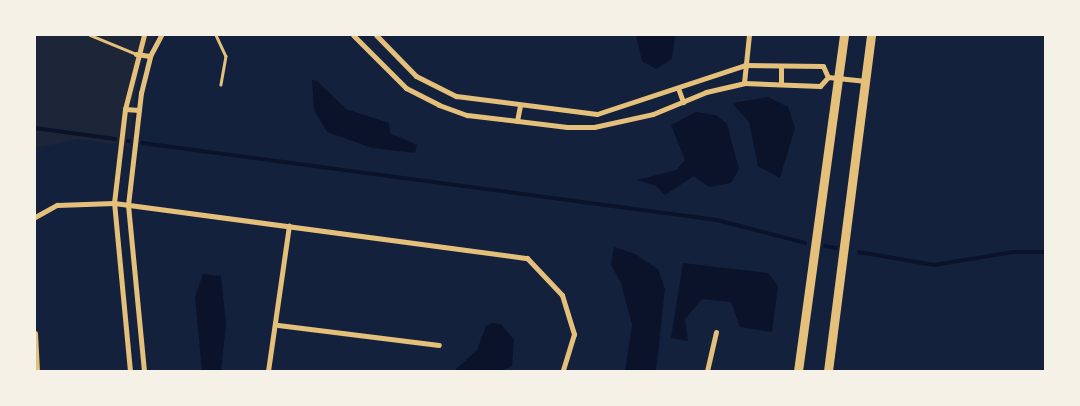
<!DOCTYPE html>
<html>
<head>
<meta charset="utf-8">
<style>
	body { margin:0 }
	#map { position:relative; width:1080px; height:406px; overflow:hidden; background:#14213d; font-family:Mulish,sans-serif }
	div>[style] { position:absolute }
	.green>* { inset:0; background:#1d2539 }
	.water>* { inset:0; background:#0b132b }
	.stream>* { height:4px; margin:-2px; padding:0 2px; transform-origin:2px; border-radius:2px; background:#0b132b }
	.service>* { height:2.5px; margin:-1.25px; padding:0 1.25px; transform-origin:1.25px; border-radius:1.25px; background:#e5c07b }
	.minor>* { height:5px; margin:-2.5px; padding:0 2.5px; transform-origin:2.5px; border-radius:2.5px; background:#e5c07b }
	.primary>* { height:9px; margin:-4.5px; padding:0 4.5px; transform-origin:4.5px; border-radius:4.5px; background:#e5c07b }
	span { translate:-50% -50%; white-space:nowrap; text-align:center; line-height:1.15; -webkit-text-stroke:5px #f6f1e7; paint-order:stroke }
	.frame { position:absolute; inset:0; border:36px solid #f6f1e7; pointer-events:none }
</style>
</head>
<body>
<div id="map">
	<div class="green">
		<i style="clip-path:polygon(35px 35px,156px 35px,139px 69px,129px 146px,78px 139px,35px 148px)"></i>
	</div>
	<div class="water">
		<i style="clip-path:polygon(636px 35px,675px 35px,672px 59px,656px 69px,642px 61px)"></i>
		<i style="clip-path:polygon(312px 80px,317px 81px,346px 109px,389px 123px,390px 133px,417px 145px,415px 153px,372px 148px,327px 132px,314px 110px)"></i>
		<i style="clip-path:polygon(768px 97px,788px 107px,795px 128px,780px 178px,758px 166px,749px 122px,732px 103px)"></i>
		<i style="clip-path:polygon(696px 112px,716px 115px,727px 124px,739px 169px,731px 183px,709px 187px,694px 176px,665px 195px,656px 186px,637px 180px,676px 170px,685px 160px,671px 125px)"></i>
		<i style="clip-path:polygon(614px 247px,635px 254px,658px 269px,665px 289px,656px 371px,625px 371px,632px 325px,621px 283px,611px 265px)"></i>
		<i style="clip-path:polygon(683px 263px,768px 273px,778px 286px,772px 332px,740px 327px,731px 302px,702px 299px,685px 319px,688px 341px,671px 338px)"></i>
		<i style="clip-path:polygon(203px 274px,221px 276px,226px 324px,221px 371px,202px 371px,195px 297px)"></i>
		<i style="clip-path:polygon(492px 323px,501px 324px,514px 340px,512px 366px,503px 371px,454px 371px,477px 350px,486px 326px)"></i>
	</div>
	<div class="stream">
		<i style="left:35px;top:128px;width:81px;rotate:7.8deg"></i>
		<i style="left:128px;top:141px;width:1px"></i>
		<i style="left:142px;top:143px;width:580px;rotate:7.63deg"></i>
		<i style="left:717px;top:220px;width:91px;rotate:14.6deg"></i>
		<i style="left:825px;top:246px;width:11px;rotate:10deg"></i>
		<i style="left:859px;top:252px;width:76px;rotate:9.8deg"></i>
		<i style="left:934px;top:265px;width:80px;rotate:-9.3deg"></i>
		<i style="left:1013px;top:252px;width:32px"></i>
	</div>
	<div class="service">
		<i style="left:90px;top:35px;width:50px;rotate:22.4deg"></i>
		<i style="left:216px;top:35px;width:23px;rotate:65deg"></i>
		<i style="left:226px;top:56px;width:29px;rotate:100deg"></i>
	</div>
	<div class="minor">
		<i style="left:353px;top:35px;width:75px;rotate:45deg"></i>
		<i style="left:406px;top:88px;width:37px;rotate:27deg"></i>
		<i style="left:439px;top:105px;width:30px;rotate:20deg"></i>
		<i style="left:467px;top:115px;width:101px;rotate:6.8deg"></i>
		<i style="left:567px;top:127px;width:27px"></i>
		<i style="left:594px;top:127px;width:60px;rotate:-12.4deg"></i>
		<i style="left:653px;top:114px;width:57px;rotate:-22.5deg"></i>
		<i style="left:706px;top:92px;width:39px;rotate:-13deg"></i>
		<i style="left:744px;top:83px;width:76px;rotate:2.3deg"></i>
		<i style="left:820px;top:86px;width:12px;rotate:-48deg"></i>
		<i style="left:376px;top:35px;width:57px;rotate:45.7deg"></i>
		<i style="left:416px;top:76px;width:45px;rotate:26.6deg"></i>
		<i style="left:456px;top:96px;width:142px;rotate:7.3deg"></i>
		<i style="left:597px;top:114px;width:156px;rotate:-18.3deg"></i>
		<i style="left:745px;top:65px;width:78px;rotate:0.7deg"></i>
		<i style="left:823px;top:66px;width:12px;rotate:66deg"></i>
		<i style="left:136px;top:54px;width:14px;rotate:8deg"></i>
		<i style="left:828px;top:77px;width:38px;rotate:6deg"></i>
		<i style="left:744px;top:83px;width:48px;rotate:-84.1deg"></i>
		<i style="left:781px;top:83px;width:17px;rotate:-90deg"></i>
		<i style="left:678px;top:88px;width:15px;rotate:70deg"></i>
		<i style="left:125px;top:109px;width:14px;rotate:4deg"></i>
		<i style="left:517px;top:121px;width:16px;rotate:-79deg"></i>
		<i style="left:35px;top:217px;width:25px;rotate:-29deg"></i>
		<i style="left:57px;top:205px;width:57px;rotate:-2deg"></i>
		<i style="left:114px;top:203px;width:417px;rotate:7.6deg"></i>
		<i style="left:527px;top:258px;width:51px;rotate:46.6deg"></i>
		<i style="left:562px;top:295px;width:41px;rotate:72.9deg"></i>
		<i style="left:574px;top:334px;width:39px;rotate:107deg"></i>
		<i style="left:278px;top:325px;width:162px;rotate:7.1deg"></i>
		<i style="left:35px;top:333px;width:38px;rotate:87deg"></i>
		<i style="left:130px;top:371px;width:169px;rotate:-95.4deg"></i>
		<i style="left:114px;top:203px;width:95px;rotate:-83.3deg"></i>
		<i style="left:125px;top:109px;width:76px;rotate:-75.6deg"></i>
		<i style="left:144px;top:371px;width:167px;rotate:-95.5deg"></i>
		<i style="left:128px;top:205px;width:113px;rotate:-83.4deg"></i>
		<i style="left:141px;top:93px;width:38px;rotate:-76deg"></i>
		<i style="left:150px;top:56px;width:24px;rotate:-62deg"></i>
		<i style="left:268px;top:371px;width:147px;rotate:-81.8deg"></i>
		<i style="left:707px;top:371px;width:40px;rotate:-77deg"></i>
	</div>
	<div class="primary">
		<i style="left:798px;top:371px;width:339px;rotate:-82.2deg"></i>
		<i style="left:828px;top:371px;width:339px;rotate:-82.7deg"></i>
	</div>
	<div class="frame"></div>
</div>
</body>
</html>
